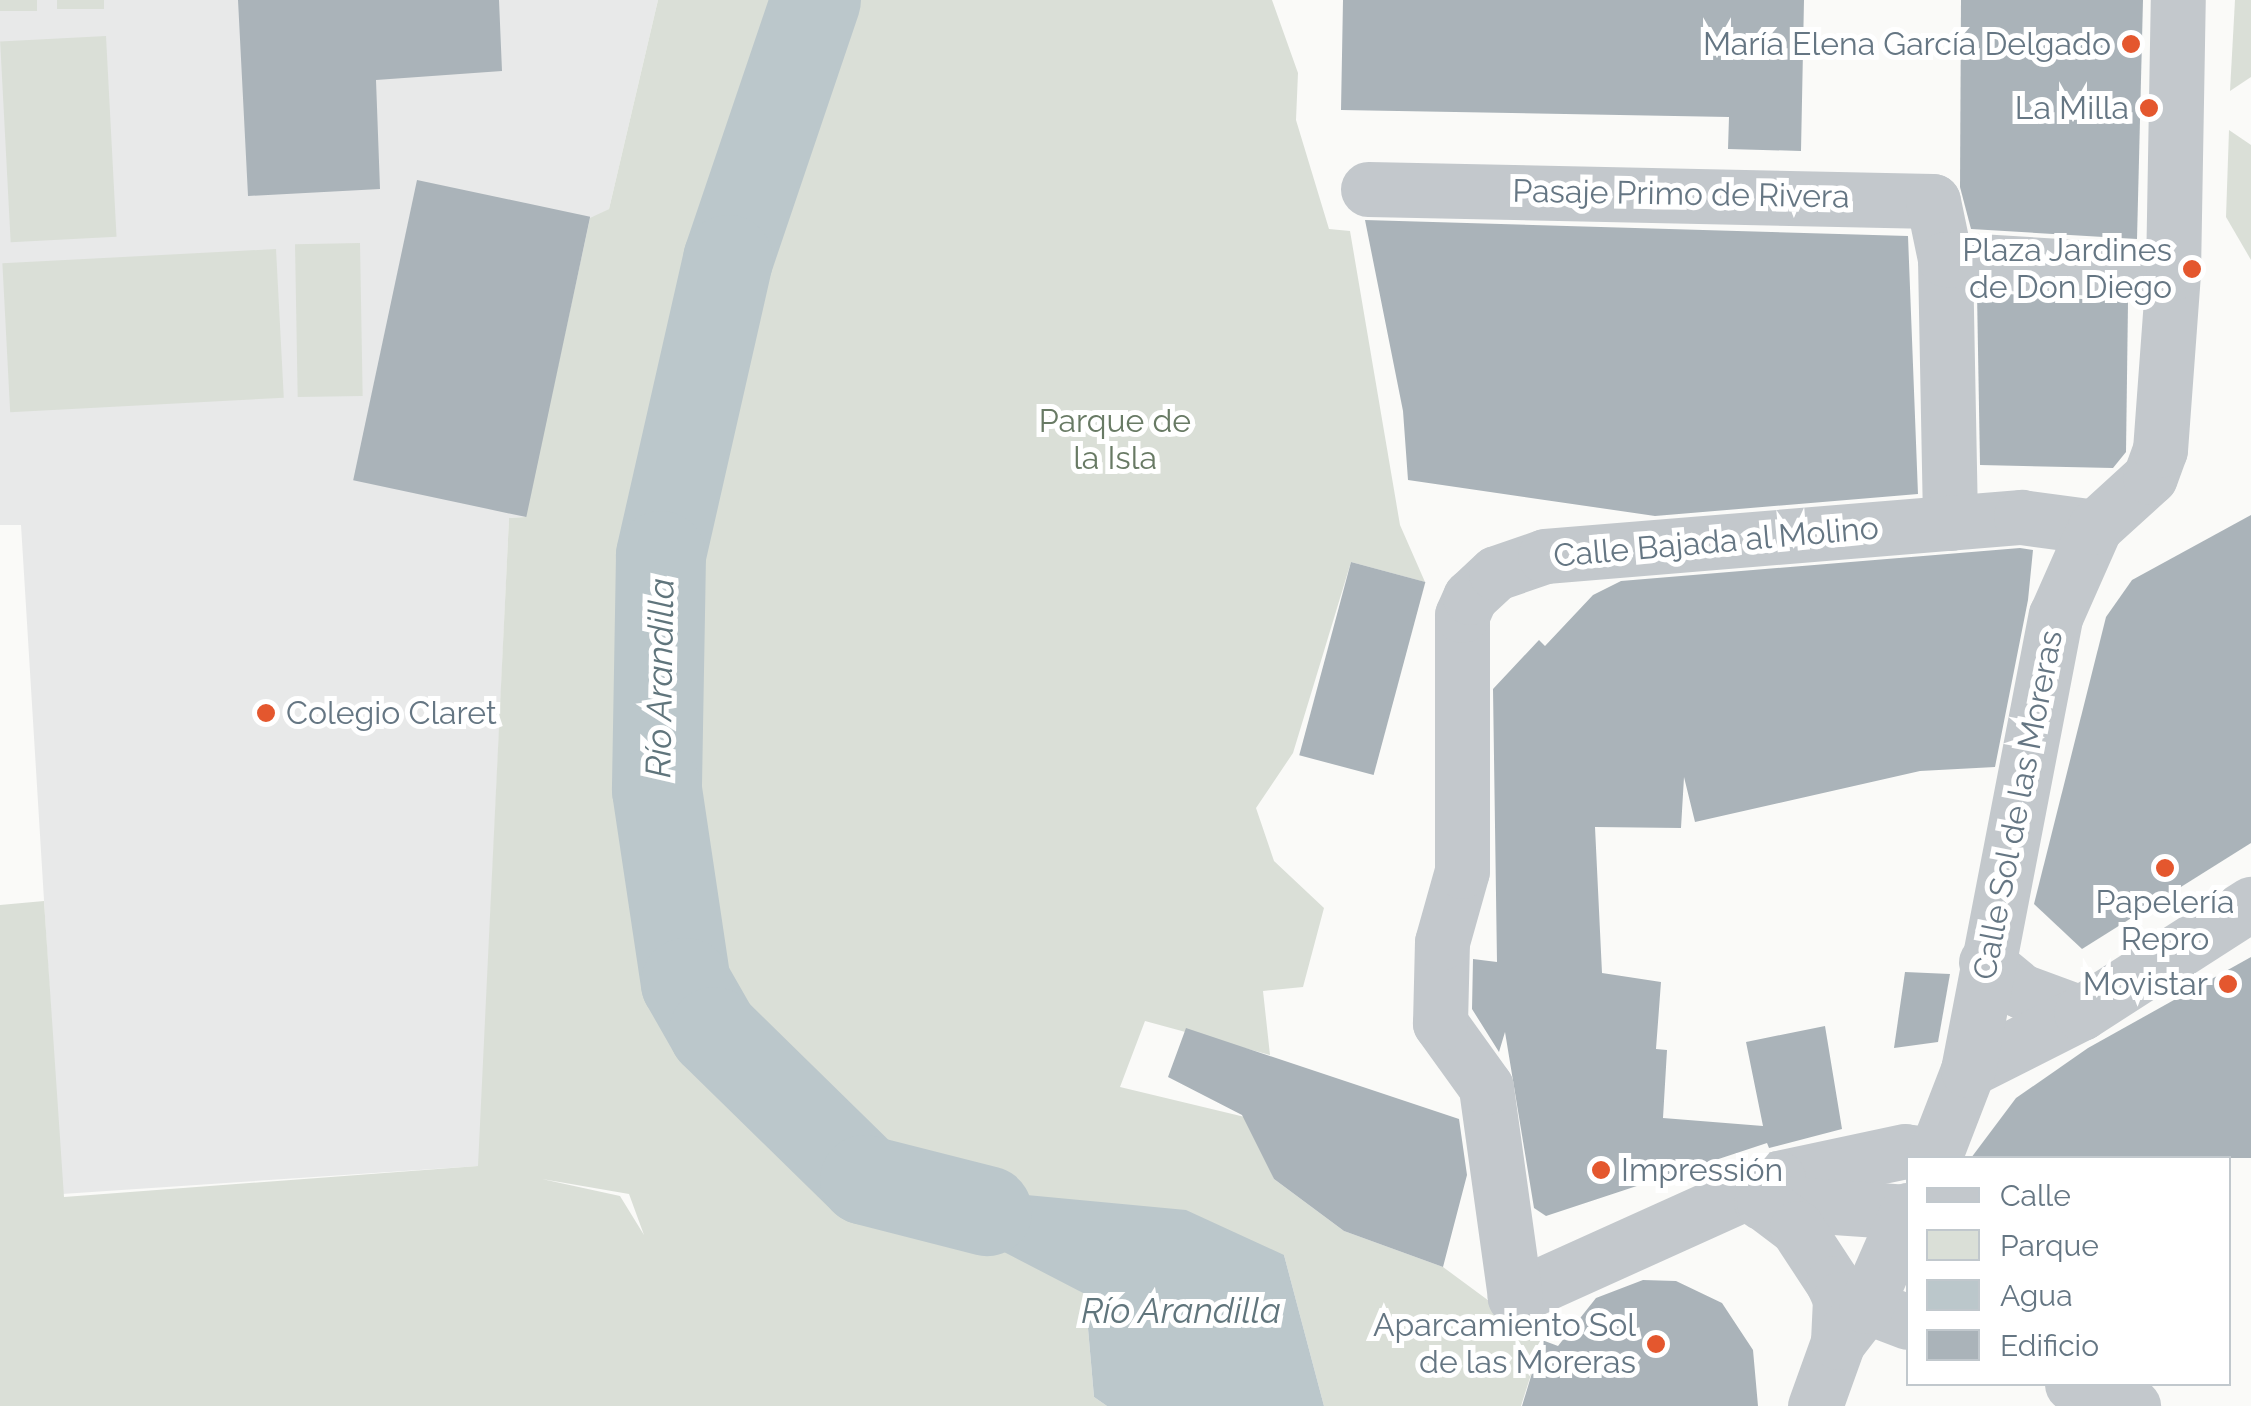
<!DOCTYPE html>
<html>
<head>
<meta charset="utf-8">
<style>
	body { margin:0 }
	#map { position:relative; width:2251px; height:1406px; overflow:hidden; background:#fafaf8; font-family:Raleway,sans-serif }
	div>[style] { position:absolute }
	.built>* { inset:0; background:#e8e9e9 }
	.green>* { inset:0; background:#dadfd7; transform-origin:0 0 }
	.water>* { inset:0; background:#bbc7cb }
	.river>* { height:90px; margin:-45px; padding:0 45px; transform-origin:45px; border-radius:45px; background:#bbc7cb }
	.building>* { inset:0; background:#aab3b9; transform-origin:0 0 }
	.minor>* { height:55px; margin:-27.5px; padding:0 27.5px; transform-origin:27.5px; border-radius:27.5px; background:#c3c8cc }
	.dots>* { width:28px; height:28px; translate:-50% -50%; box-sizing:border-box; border:5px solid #fff; border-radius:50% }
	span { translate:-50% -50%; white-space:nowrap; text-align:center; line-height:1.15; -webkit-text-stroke:10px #fff; paint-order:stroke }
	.poi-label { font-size:32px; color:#657683 }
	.right { translate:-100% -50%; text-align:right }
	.left { translate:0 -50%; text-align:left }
	.street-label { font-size:32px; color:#657683 }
	.park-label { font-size:32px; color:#687a64 }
	.water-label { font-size:35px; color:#60757c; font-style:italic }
	.legend { position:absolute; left:1906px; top:1156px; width:325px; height:230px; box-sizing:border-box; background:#fff; border:2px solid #c1c8cd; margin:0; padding:12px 18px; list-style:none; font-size:30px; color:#657683 }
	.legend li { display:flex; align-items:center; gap:20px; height:50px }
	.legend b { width:50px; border:2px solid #c1c8cd }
</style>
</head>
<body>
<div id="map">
	<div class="built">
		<i style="clip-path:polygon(0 0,658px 0,609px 209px,590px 219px,525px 517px,509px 518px,479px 1166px,62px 1194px,21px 525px,0 525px)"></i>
	</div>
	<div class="green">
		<i style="left:0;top:0;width:37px;height:11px"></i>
		<i style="left:57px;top:0;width:47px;height:9px"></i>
		<i style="clip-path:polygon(evenodd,658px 0,1272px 0,1298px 73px,1296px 120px,1329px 229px,1350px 231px,1400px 525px,1425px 582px,1351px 562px,1293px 753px,1256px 808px,1274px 861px,1324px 908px,1303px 987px,1263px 991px,1270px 1055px,1145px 1021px,1120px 1087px,1249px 1118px,1274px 1179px,1344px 1231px,1443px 1267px,1542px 1340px,1521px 1406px,1324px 1406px,1284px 1255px,1085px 1294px,1094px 1397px,1107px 1406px,0 1406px,0 905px,44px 901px,64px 1197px,478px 1166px,509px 518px,525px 517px,590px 218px,609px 209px,658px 0,542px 1179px,629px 1194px,644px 1235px,620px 1196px,542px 1179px)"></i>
		<i style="clip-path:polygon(2235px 0,2251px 0,2251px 77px,2230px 91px)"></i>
		<i style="left:106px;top:36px;width:201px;height:106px;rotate:87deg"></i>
		<i style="clip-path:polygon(2229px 130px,2251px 145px,2251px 260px,2226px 217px)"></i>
		<i style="left:360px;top:243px;width:153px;height:65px;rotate:89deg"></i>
		<i style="left:276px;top:249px;width:149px;height:274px;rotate:87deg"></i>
	</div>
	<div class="water">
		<i style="clip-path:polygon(827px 1140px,995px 1192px,1186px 1210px,1284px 1255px,1324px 1406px,1107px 1406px,1094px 1397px,1085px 1294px,865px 1180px)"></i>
	</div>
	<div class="river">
		<i style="left:816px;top:0;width:274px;rotate:108.7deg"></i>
		<i style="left:728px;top:260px;width:303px;rotate:102.8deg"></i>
		<i style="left:661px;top:556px;width:234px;rotate:91deg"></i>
		<i style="left:657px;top:790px;width:195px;rotate:81.5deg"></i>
		<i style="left:686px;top:983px;width:56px;rotate:60.3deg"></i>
		<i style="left:714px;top:1032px;width:211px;rotate:44.4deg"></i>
		<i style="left:865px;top:1180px;width:126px;rotate:14.3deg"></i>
	</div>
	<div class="building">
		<i style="clip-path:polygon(238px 0,499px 0,502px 71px,376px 80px,380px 189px,248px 196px)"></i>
		<i style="clip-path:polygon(1343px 0,1804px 0,1801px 151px,1728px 149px,1729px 117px,1341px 110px)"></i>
		<i style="clip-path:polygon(1961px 0,2143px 0,2137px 239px,1971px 229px,1960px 187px)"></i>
		<i style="left:417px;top:180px;width:177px;height:307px;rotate:12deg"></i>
		<i style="clip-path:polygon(1365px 220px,1908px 236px,1918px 494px,1655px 516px,1408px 480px,1403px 411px)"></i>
		<i style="clip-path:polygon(1977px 292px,2128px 302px,2126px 452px,2113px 468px,1980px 465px)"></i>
		<i style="clip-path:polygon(2251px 515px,2251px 843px,2082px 949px,2034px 904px,2106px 617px,2132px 580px)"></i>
		<i style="clip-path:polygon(2020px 548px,2033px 550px,2028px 600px,1995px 767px,1920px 771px,1695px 822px,1684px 777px,1681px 828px,1595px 827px,1602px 973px,1661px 982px,1656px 1049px,1667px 1050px,1663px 1118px,1763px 1126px,1746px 1042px,1825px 1026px,1842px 1129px,1769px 1148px,1767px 1143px,1546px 1216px,1534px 1208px,1505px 1032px,1499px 1052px,1472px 1009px,1473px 959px,1497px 962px,1493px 689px,1539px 640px,1545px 646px,1593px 595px,1621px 581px)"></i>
		<i style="left:1351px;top:562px;width:77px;height:200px;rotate:15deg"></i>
		<i style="clip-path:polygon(2251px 957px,2251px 1158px,1971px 1158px,2016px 1098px,2088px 1048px)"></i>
		<i style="clip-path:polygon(1905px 972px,1950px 974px,1938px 1042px,1894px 1048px)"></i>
		<i style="clip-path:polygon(1186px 1028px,1459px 1119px,1467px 1175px,1443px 1267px,1344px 1231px,1274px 1179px,1242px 1115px,1168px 1077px)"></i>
		<i style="clip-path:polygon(1643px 1280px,1676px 1281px,1722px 1303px,1753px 1350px,1758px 1406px,1522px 1406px,1542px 1340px,1558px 1346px,1596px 1298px)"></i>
	</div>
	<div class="minor">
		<i style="left:1368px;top:189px;width:565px;rotate:1.22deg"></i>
		<i style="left:1933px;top:201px;width:59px;rotate:78.3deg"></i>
		<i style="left:1945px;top:259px;width:264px;rotate:88.9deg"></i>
		<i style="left:1945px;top:259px;width:228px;rotate:3.5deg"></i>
		<i style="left:1986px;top:962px;width:45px;rotate:39.6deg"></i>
		<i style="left:2021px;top:991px;width:64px;rotate:20.1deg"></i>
		<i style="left:1968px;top:1070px;width:127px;rotate:-26.8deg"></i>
		<i style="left:2081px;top:1013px;width:202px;rotate:-32.7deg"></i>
		<i style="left:1936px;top:1155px;width:31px;rotate:-173deg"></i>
		<i style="left:1905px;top:1151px;width:130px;rotate:168deg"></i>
		<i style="left:1778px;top:1178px;width:289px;rotate:155.7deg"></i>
		<i style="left:1515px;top:1297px;width:212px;rotate:-97.9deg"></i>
		<i style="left:1486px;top:1087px;width:79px;rotate:-125.7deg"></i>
		<i style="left:1440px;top:1023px;width:81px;rotate:-88.6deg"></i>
		<i style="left:1442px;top:942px;width:74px;rotate:-74.3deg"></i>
		<i style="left:1462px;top:871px;width:256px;rotate:-90deg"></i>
		<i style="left:1462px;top:615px;width:20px;rotate:-66deg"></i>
		<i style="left:1470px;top:597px;width:35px;rotate:-43deg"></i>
		<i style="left:1496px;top:573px;width:52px;rotate:-19.1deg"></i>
		<i style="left:1545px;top:556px;width:478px;rotate:-4.7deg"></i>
		<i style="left:2021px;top:517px;width:75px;rotate:7.7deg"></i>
		<i style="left:1934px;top:1158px;width:94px;rotate:-68.9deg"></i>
		<i style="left:1968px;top:1070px;width:463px;rotate:-79.1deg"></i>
		<i style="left:2056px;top:615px;width:96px;rotate:-66.1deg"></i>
		<i style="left:2095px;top:527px;width:74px;rotate:-42.3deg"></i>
		<i style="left:2150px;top:477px;width:29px;rotate:-70deg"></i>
		<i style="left:2160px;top:450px;width:177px;rotate:-85.8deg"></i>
		<i style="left:2173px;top:273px;width:273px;rotate:-89deg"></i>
		<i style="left:1761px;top:1202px;width:147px;rotate:3.9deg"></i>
		<i style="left:1764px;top:1203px;width:41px;rotate:37.1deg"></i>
		<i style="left:1797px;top:1228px;width:66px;rotate:56.8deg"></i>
		<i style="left:1833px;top:1283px;width:17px;rotate:66deg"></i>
		<i style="left:1840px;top:1299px;width:43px;rotate:92.7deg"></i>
		<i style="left:1866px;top:1306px;width:45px;rotate:20.9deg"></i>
		<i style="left:2072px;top:1384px;width:65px;rotate:19.8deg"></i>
		<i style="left:1815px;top:1406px;width:68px;rotate:-70.2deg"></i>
		<i style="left:1838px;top:1342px;width:46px;rotate:-52.1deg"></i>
		<i style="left:1866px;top:1306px;width:105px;rotate:-66.4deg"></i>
	</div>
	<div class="dots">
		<i style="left:2131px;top:44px;background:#e4572e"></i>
		<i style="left:2149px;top:108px;background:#e4572e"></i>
		<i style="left:2192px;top:269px;background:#e4572e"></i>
		<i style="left:266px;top:713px;background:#e4572e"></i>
		<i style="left:2165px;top:868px;background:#e4572e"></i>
		<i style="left:2228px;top:984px;background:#e4572e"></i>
		<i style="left:1601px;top:1170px;background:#e4572e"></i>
		<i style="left:1656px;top:1344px;background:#e4572e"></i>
	</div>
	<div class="poi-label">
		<span class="right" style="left:2111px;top:44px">María Elena García Delgado</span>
		<span class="right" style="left:2129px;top:108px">La Milla</span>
		<span class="right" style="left:2172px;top:269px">Plaza Jardines<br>de Don Diego</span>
		<span class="left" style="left:286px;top:713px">Colegio Claret</span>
		<span style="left:2165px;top:921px">Papelería<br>Repro</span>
		<span class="right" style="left:2208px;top:984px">Movistar</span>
		<span class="left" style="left:1621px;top:1170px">Impressión</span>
		<span class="right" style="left:1636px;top:1344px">Aparcamiento Sol<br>de las Moreras</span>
	</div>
	<div class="street-label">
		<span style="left:1681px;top:194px;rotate:1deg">Pasaje Primo de Rivera</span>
		<span style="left:1716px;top:542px;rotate:-5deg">Calle Bajada al Molino</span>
		<span style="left:2018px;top:805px;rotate:-79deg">Calle Sol de las Moreras</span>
	</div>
	<div class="park-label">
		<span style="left:1115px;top:440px">Parque de<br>la Isla</span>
	</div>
	<div class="water-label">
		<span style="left:660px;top:678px;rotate:-89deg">Río Arandilla</span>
		<span style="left:1181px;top:1311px">Río Arandilla</span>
	</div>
	<ul class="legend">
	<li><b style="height:12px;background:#c3c8cc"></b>Calle</li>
	<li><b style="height:28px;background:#dadfd7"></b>Parque</li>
	<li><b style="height:28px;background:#bbc7cb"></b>Agua</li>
	<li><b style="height:28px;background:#aab3b9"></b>Edificio</li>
	</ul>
</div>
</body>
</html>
